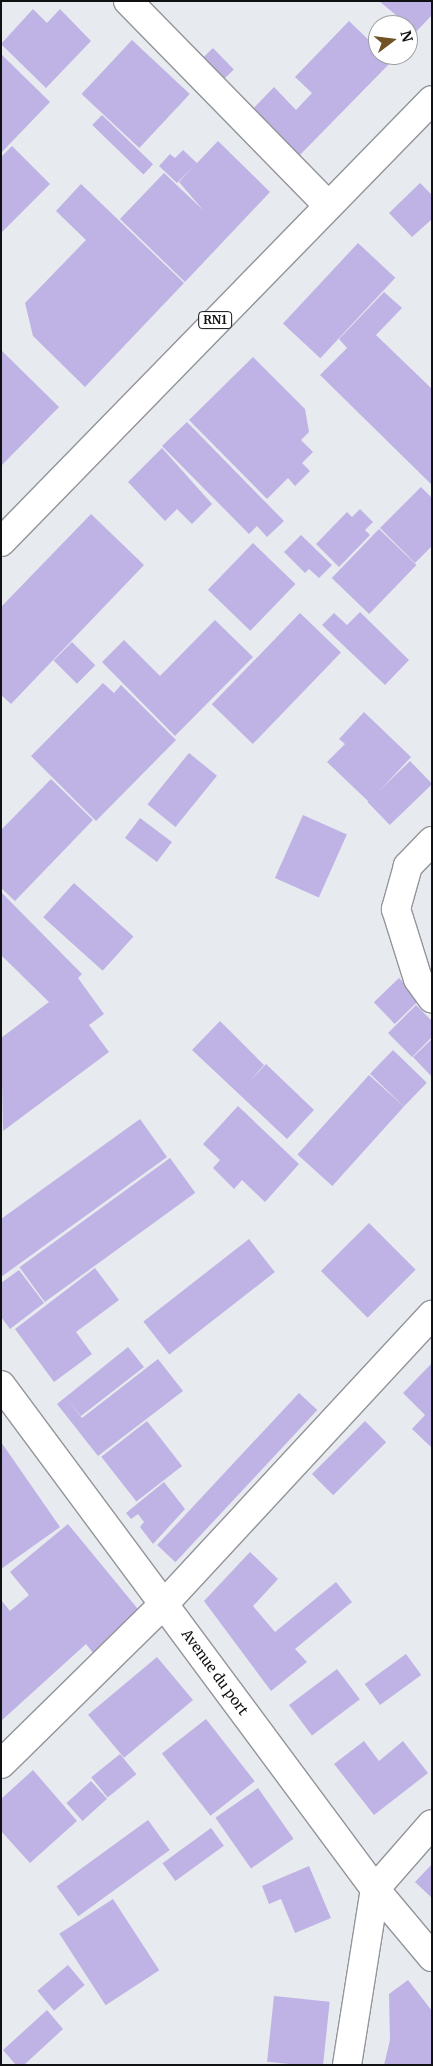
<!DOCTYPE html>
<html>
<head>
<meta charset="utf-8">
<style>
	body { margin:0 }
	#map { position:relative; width:433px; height:2066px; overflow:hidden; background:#e7eaef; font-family:Merriweather,serif }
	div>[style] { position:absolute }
	.building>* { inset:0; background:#bfb3e5; transform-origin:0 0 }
	.roads { filter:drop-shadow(1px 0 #93959a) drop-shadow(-1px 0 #93959a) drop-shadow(0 1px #93959a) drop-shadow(0 -1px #93959a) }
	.minor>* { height:28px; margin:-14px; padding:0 14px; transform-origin:14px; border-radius:14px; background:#fff }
	.highway>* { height:28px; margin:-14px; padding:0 14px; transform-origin:14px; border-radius:14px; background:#fff }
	span { translate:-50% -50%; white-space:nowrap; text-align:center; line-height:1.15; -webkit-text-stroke:4px #fff; paint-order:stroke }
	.shield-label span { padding:1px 4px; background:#fff; border:1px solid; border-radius:4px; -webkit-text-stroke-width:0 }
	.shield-label { font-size:12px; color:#101113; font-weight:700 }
	.street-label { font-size:14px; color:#101113 }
	.frame { position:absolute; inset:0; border:2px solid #101113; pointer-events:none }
	.north { position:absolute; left:368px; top:15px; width:50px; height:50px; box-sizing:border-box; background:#fff; border:1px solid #9fa0a1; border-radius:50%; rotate:75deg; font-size:14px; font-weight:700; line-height:20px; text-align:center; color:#101113 }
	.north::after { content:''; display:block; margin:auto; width:18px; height:22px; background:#6f5226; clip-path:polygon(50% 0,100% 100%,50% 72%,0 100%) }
</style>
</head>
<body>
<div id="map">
	<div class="building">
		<i style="clip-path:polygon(379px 1px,432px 1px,432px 15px,413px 35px,408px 25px)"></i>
		<i style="clip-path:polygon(33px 9px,47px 23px,60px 9px,91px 41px,46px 88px,1px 44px)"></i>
		<i style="clip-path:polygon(349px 21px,378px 49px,378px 55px,391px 62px,296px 159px,249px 113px,274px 87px,296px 110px,312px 93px,295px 77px)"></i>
		<i style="left:132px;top:40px;width:79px;height:74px;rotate:43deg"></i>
		<i style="left:213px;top:48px;width:30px;height:23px;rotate:46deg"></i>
		<i style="clip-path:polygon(1px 54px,50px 102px,1px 153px)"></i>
		<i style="left:102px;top:115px;width:71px;height:14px;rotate:44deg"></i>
		<i style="clip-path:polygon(218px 141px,270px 192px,185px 282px,120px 219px,164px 173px,203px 210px,179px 182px,193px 167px,177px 183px,159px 166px,170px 154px,175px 158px,183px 150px,197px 163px)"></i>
		<i style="clip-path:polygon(12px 146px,50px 184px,1px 233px,1px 157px)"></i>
		<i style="clip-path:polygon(420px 183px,432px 195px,432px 219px,412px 237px,389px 213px)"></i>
		<i style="clip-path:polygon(81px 184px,184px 283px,85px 387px,33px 336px,25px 303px,86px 240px,56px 211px)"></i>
		<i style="left:358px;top:243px;width:51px;height:110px;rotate:43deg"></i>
		<i style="clip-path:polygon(384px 292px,402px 308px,376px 335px,432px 389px,432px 485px,320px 375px,347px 348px,339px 339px)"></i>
		<i style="clip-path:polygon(1px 350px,59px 407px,1px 466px)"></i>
		<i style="clip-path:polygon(253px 357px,305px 409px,309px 432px,301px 440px,313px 452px,302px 463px,310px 471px,295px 486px,288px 478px,267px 499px,189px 420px)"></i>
		<i style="clip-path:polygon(187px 422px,284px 521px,267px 537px,257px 526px,249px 534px,162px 446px)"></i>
		<i style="clip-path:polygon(162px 448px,212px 504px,192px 524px,177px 509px,165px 521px,128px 482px)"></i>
		<i style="clip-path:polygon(421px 487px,432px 498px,432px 546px,415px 563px,380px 528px)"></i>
		<i style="clip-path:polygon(360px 509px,373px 522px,365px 530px,370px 535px,339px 567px,316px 544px,347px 512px,352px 517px)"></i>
		<i style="clip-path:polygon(91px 514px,144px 565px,11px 704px,1px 695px,1px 607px)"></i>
		<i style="left:379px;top:529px;width:52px;height:68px;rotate:44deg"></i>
		<i style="clip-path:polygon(301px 535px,332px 565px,319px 578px,309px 569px,305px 573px,284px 552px)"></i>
		<i style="left:253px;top:543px;width:59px;height:65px;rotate:44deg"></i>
		<i style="clip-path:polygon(360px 612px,409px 660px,385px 685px,322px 625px,334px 613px,347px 625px)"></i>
		<i style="left:300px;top:613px;width:57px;height:127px;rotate:44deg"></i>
		<i style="clip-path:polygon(215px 620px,253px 657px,175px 736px,102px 662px,124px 640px,160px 676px)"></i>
		<i style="left:72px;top:642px;width:33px;height:26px;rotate:45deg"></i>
		<i style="clip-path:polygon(103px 683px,114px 693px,121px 685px,176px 740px,96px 821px,31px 756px)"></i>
		<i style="clip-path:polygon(364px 712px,411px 757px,369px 802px,327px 762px,345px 744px,339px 739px)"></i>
		<i style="left:189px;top:753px;width:36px;height:66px;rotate:39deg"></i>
		<i style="left:410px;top:761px;width:32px;height:59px;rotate:46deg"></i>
		<i style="clip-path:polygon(51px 779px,93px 820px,15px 901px,1px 888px,1px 830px)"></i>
		<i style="left:303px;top:815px;width:48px;height:69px;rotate:24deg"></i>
		<i style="left:140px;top:818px;width:40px;height:25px;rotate:37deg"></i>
		<i style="left:74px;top:883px;width:80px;height:46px;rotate:42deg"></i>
		<i style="clip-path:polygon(1px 892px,82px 974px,78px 978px,104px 1014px,89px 1025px,109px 1052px,3px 1131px,1px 1038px,49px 1002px,1px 955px)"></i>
		<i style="left:399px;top:978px;width:30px;height:35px;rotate:46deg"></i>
		<i style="clip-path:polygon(416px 1005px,432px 1021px,432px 1037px,412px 1057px,388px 1033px)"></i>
		<i style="clip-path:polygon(220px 1021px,264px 1065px,248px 1083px,266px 1064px,314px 1110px,287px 1139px,192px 1050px)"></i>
		<i style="clip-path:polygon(432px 1039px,432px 1077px,413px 1057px)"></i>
		<i style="left:393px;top:1050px;width:47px;height:33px;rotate:44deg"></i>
		<i style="left:369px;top:1075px;width:47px;height:107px;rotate:42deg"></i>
		<i style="clip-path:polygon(238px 1106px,299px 1164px,265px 1202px,242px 1180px,234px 1189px,213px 1168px,220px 1160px,203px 1144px)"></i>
		<i style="clip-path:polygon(140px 1119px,167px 1157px,1px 1277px,1px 1219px)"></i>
		<i style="left:170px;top:1158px;width:43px;height:186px;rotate:54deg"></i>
		<i style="left:369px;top:1223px;width:66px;height:68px;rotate:45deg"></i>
		<i style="left:249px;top:1239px;width:42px;height:134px;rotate:52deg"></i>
		<i style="clip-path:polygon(95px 1268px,119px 1300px,76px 1332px,92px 1354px,54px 1382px,15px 1329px)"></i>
		<i style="clip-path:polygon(19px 1270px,44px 1303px,10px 1329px,1px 1317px,1px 1283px)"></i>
		<i style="clip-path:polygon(128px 1347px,144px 1367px,81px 1416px,67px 1399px,82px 1418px,158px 1359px,183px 1391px,98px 1456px,57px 1404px)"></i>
		<i style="clip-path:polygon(432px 1363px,432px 1446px,431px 1447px,412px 1429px,425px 1415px,403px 1393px)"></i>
		<i style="left:299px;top:1393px;width:25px;height:208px;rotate:43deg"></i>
		<i style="left:147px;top:1421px;width:57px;height:58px;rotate:52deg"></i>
		<i style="left:365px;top:1421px;width:30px;height:75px;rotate:45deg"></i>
		<i style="clip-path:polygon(1px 1442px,60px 1527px,1px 1569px)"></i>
		<i style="clip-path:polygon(164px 1482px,185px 1509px,153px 1544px,140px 1527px,144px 1522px,138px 1514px,131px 1519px,126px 1513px)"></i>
		<i style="clip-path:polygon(68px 1524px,142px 1614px,94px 1654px,86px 1644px,1px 1721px,1px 1600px,10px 1611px,29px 1595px,10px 1572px)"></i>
		<i style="clip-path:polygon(250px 1552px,278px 1579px,253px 1606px,275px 1632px,336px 1582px,352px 1602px,295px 1649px,307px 1662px,271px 1691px,204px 1601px)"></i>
		<i style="left:406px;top:1654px;width:26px;height:51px;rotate:54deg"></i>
		<i style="left:157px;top:1657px;width:56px;height:90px;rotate:50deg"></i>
		<i style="left:337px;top:1669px;width:38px;height:60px;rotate:53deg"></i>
		<i style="left:206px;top:1719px;width:79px;height:56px;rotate:52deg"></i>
		<i style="clip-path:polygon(364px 1741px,379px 1761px,403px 1741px,428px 1773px,374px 1815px,334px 1764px)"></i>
		<i style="left:120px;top:1754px;width:26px;height:37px;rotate:51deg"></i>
		<i style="clip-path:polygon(33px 1770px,77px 1821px,30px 1863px,1px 1831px,1px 1799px)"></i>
		<i style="left:91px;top:1781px;width:24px;height:33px;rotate:48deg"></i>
		<i style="left:258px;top:1788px;width:62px;height:52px;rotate:55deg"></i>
		<i style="left:148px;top:1820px;width:37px;height:113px;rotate:54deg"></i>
		<i style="left:211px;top:1828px;width:22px;height:60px;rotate:54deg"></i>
		<i style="clip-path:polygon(432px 1864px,432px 1898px,415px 1882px)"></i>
		<i style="clip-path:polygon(309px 1866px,331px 1918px,295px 1933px,281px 1899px,269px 1904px,262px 1886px)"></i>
		<i style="left:113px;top:1899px;width:85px;height:64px;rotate:57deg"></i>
		<i style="left:68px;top:1965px;width:26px;height:40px;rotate:50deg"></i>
		<i style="clip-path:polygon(408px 1980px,432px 2011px,432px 2065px,384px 2065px,390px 2040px,389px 1994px)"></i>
		<i style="left:274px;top:1996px;width:56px;height:66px;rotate:6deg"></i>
		<i style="clip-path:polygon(47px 2010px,63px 2029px,24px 2065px,16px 2065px,3px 2050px)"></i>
	</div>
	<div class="roads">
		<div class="minor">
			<i style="left:128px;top:1px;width:286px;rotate:45.6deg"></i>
			<i style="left:432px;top:841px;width:35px;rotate:134deg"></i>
			<i style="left:408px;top:866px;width:45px;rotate:105.6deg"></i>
			<i style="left:396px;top:909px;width:73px;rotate:72.6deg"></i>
			<i style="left:418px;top:979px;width:24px;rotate:54deg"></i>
			<i style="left:1px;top:1385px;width:628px;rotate:53.42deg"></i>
			<i style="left:375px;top:1889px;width:89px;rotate:50deg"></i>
			<i style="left:1px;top:1764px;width:230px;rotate:-44.5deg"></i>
			<i style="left:165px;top:1603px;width:393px;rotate:-47.2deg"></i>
			<i style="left:347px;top:2065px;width:178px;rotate:-81deg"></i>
			<i style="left:375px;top:1889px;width:86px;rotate:-48.8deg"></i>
		</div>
		<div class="highway">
			<i style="left:1px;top:542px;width:617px;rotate:-45.72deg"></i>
		</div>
	</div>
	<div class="shield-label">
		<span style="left:215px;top:320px">RN1</span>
	</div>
	<div class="street-label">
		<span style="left:215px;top:1672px;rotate:54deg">Avenue du port</span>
	</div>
	<div class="frame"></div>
	<div class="north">N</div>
</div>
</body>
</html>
